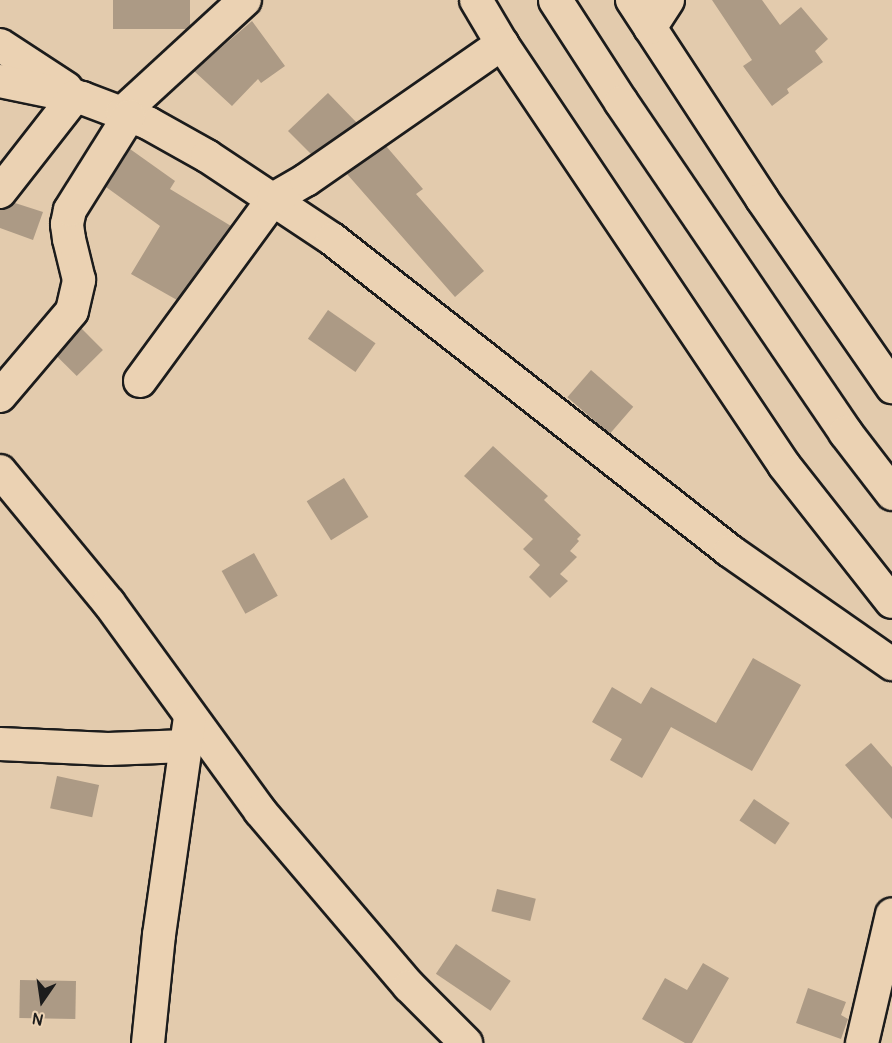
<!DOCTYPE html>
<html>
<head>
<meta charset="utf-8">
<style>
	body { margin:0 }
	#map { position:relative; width:892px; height:1043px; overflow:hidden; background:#e3cbad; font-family:Pangolin,sans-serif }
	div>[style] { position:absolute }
	.building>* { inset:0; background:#ac9a85; transform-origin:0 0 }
	.roads { filter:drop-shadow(2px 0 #1c1c1c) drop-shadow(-2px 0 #1c1c1c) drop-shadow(0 2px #1c1c1c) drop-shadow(0 -2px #1c1c1c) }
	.street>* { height:32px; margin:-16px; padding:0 16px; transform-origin:16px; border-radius:16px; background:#ebd2b3 }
	.secondary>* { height:33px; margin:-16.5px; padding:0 16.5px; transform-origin:16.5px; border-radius:16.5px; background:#ebd2b3 }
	span { translate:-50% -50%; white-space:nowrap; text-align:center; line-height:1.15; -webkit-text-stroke:4.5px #ebd2b3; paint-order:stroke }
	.north { position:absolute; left:12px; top:971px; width:60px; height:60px; -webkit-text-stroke:4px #ebd2b3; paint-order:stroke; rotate:193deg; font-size:16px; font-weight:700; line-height:24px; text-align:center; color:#1c1c1c }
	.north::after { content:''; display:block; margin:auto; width:21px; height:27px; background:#1c1c1c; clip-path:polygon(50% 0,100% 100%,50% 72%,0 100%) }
</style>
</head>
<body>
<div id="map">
	<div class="building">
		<i style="left:113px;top:0;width:77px;height:29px"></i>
		<i style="clip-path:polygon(712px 0,762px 0,780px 25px,801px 7px,828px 39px,815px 51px,823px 62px,787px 89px,789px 93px,772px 106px,743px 66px,752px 60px)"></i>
		<i style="clip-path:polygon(252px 21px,285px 66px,261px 83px,258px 79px,232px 106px,194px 71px)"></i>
		<i style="clip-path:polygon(328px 93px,357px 123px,311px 154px,288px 131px)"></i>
		<i style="clip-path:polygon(386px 146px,423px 189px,416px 194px,484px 271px,455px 297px,347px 174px)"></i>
		<i style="clip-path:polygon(130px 149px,175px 181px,170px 189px,231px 226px,177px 300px,131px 274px,160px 226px,106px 187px)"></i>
		<i style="clip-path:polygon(15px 203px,43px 212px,33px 240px,0 228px,0 210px)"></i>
		<i style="left:328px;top:310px;width:58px;height:35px;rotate:35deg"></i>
		<i style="left:81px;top:328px;width:31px;height:37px;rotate:45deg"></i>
		<i style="left:591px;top:370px;width:56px;height:36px;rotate:41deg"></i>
		<i style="clip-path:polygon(493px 446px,548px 496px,544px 500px,581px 535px,577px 539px,579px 541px,570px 551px,577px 557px,560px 574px,568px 581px,550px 598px,529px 577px,540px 565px,523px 549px,533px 539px,464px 476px)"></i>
		<i style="left:344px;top:478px;width:46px;height:44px;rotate:58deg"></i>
		<i style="left:254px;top:553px;width:49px;height:37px;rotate:61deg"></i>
		<i style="clip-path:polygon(753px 658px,801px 685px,752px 771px,671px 727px,642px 778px,610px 760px,622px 739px,592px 722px,612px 687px,641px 704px,651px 687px,716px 723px)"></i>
		<i style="clip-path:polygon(871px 743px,892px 767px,892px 819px,845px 765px)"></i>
		<i style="left:57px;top:776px;width:43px;height:33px;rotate:12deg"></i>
		<i style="left:754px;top:799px;width:43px;height:26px;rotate:34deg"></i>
		<i style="left:497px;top:889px;width:40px;height:23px;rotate:14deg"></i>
		<i style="left:456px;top:944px;width:66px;height:36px;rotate:34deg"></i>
		<i style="clip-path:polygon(703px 963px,729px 978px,692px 1043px,685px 1043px,642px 1019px,665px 978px,687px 990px)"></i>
		<i style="left:20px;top:980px;width:56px;height:38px;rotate:1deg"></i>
		<i style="clip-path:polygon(808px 988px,846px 1002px,841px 1015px,848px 1019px,841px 1039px,796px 1023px)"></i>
	</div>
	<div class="roads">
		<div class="street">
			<i style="left:476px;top:0;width:51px;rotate:59.4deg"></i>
			<i style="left:502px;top:44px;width:507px;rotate:56.18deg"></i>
			<i style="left:784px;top:465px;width:174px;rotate:51.8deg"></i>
			<i style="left:632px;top:0;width:238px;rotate:56.8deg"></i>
			<i style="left:762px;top:199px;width:229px;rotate:55.3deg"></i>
			<i style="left:650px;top:28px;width:33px;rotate:-57deg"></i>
			<i style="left:0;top:45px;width:79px;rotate:33.1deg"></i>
			<i style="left:0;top:81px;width:84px;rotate:11.7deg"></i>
			<i style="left:82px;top:98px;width:71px;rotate:20.7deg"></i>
			<i style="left:148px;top:123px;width:68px;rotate:29.2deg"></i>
			<i style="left:207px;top:156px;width:150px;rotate:33.6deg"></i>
			<i style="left:332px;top:239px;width:506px;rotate:38.09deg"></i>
			<i style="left:730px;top:551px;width:198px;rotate:34.9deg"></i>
			<i style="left:122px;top:113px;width:167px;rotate:-42.6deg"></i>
			<i style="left:0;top:192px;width:122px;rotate:-52deg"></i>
			<i style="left:140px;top:381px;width:225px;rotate:-53.8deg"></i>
			<i style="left:273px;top:199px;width:38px;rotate:-30deg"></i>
			<i style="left:306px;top:180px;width:239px;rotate:-34.8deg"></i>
			<i style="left:0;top:396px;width:111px;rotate:-49.7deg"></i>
			<i style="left:72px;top:311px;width:32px;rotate:-77deg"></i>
			<i style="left:79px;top:280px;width:42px;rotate:-103.7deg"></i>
			<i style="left:69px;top:239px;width:15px;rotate:-98deg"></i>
			<i style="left:67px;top:224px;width:14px;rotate:-78deg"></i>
			<i style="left:70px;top:210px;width:111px;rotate:-57.9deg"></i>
			<i style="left:0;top:471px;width:171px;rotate:50.5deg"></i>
			<i style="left:109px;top:603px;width:257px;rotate:54deg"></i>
			<i style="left:260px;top:811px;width:230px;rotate:49.6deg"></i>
			<i style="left:409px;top:986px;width:81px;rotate:45deg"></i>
			<i style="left:0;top:744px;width:108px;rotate:2.7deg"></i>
			<i style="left:108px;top:749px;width:78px;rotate:-2.2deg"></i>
			<i style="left:148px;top:1043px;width:109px;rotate:-84.2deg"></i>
			<i style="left:159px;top:935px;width:219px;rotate:-81.9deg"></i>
			<i style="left:862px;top:1043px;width:132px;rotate:-76.9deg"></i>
		</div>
		<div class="secondary">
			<i style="left:555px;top:0;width:121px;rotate:57.1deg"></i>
			<i style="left:621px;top:102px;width:399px;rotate:55.8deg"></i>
			<i style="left:845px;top:432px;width:77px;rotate:52.4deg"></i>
		</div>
	</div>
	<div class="north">N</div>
</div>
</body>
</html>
